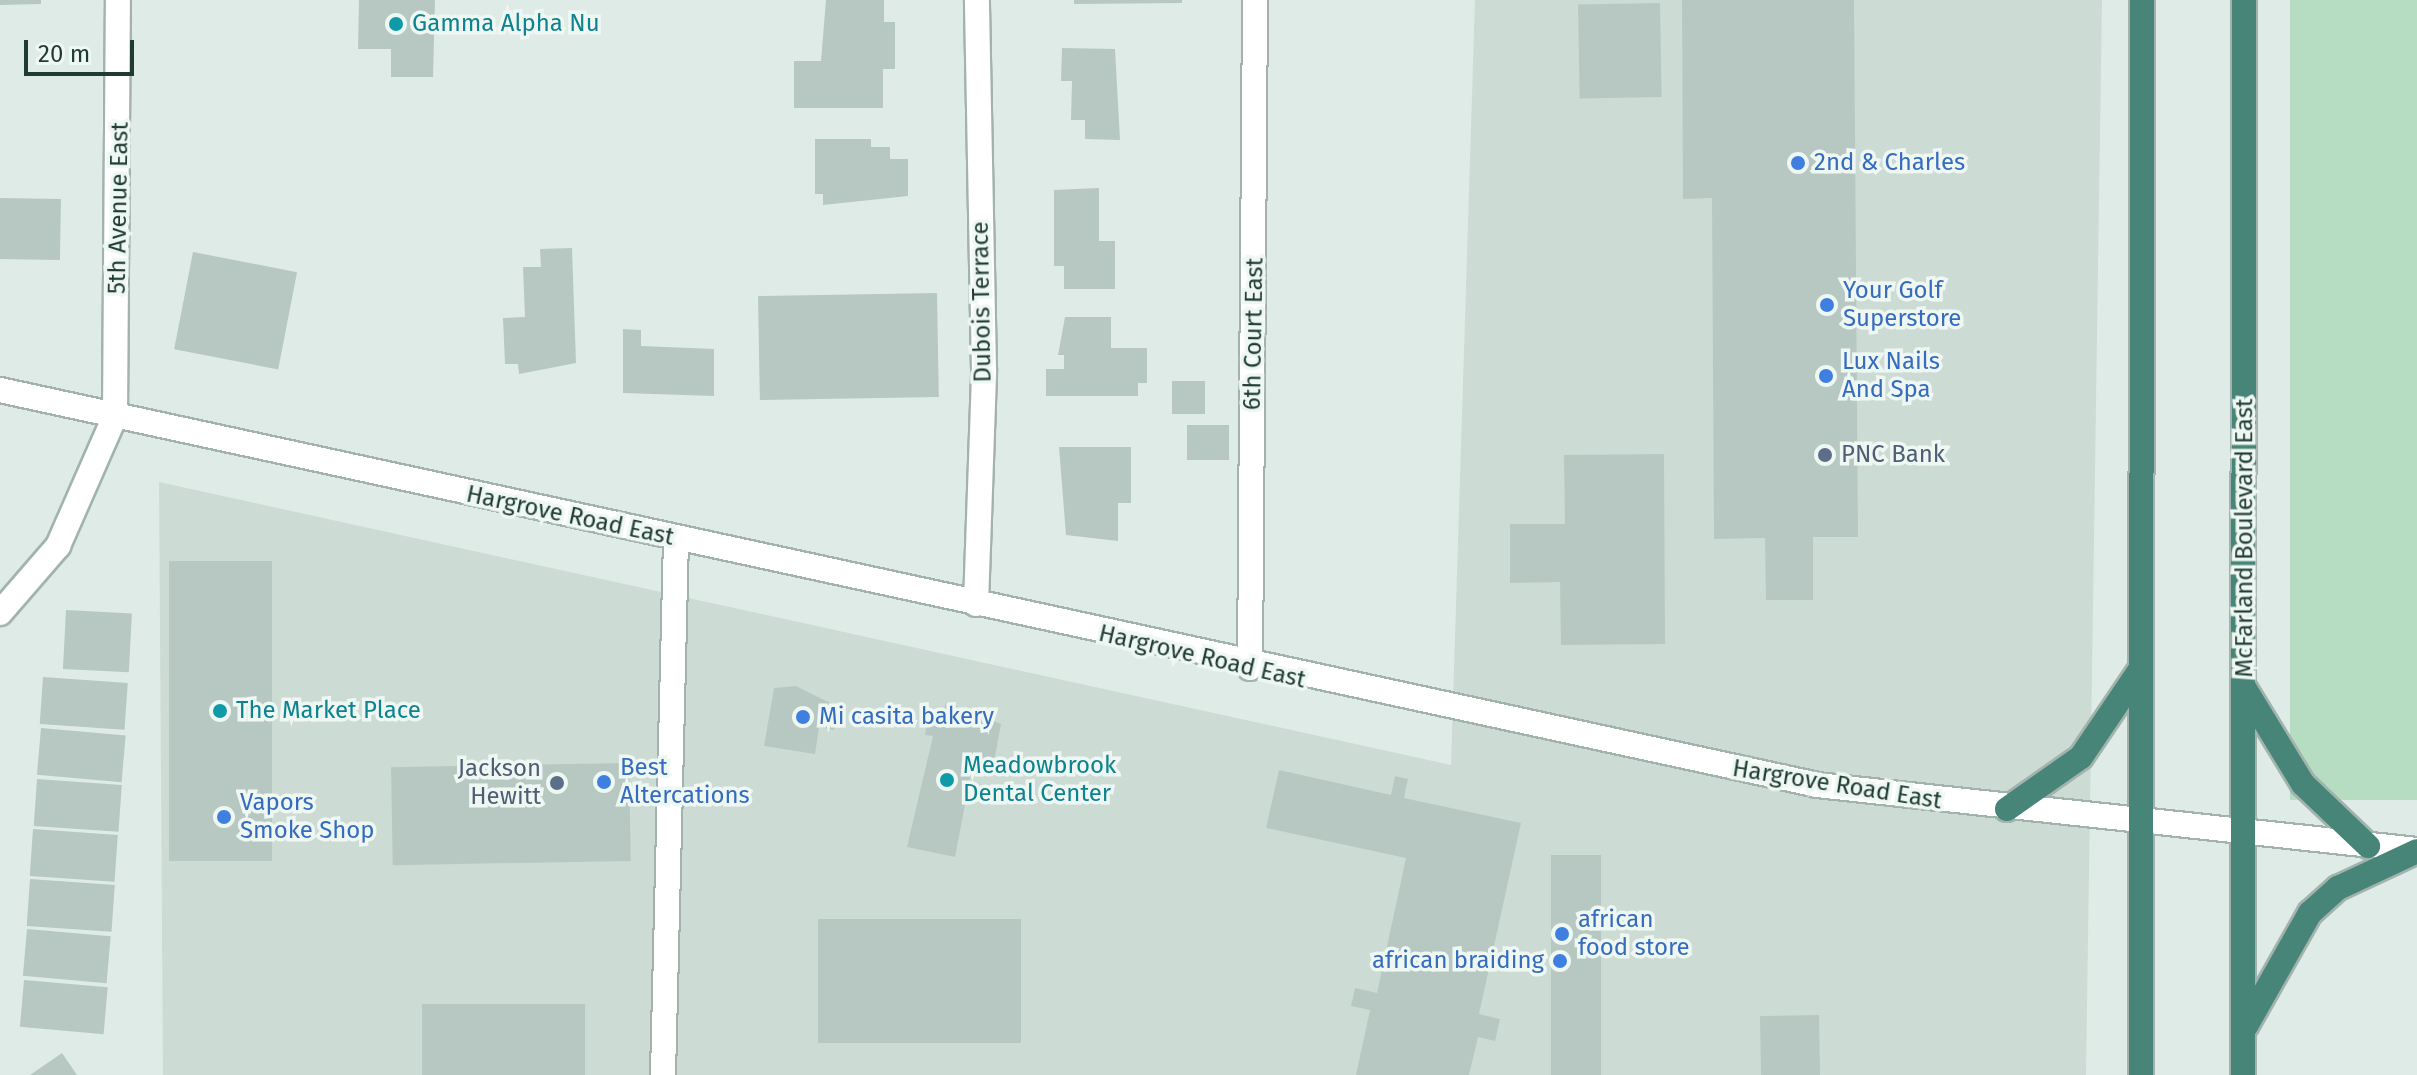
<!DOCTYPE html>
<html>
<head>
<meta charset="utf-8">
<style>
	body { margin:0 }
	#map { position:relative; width:2417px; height:1075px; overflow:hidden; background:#dfebe6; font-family:"Fira Sans",sans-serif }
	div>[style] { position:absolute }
	.built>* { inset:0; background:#cddbd5 }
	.green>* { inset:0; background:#b6ddc2; transform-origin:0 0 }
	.building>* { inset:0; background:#b7c8c2; transform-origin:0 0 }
	.roads { filter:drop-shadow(2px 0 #a2b3ad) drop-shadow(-2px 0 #a2b3ad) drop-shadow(0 2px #a2b3ad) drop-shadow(0 -2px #a2b3ad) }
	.minor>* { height:24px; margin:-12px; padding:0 12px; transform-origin:12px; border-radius:12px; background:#fff }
	.secondary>* { height:24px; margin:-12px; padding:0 12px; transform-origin:12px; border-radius:12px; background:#fff }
	.trunk>* { height:24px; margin:-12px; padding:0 12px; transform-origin:12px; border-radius:12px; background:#468578 }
	.dots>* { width:22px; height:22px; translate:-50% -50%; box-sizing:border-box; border:4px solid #eff7f3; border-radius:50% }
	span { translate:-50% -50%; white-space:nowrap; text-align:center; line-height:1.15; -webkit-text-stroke:7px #eff7f3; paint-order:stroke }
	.culture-label { font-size:24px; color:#0d838f }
	.left { translate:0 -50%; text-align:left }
	.shop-label { font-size:24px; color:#366cbe }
	.right { translate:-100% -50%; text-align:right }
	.street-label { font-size:24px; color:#1f3b34 }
	.service-label { font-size:24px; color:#4e5e75 }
	.scale { position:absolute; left:24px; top:40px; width:110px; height:36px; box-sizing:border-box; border:4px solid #1f3b34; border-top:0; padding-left:10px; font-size:24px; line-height:28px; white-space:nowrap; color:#1f3b34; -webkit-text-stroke:6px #eff7f3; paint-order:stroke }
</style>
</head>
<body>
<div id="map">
	<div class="built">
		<i style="clip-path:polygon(1475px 0,2102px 0,2086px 1075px,163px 1075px,159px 482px,1451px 765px)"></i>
	</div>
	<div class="green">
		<i style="left:2290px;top:0;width:127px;height:800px"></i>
	</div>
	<div class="building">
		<i style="clip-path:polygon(0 0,41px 0,41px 4px,0 5px)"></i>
		<i style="clip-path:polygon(359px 0,435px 0,433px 77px,391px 77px,391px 49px,358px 49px)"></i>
		<i style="clip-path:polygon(826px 0,884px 0,884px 22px,895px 22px,895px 69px,883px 69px,883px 108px,794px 108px,794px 61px,821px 61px)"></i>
		<i style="clip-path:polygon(1074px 0,1182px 0,1182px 3px,1074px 4px)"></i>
		<i style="clip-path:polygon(1682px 0,1854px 0,1858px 537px,1813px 537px,1813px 600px,1766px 600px,1765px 538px,1714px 539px,1712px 198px,1683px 199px)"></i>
		<i style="left:1660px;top:3px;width:94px;height:82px;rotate:89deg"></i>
		<i style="clip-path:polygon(1062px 48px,1115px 49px,1120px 140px,1085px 139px,1085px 120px,1071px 120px,1072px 81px,1061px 81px)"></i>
		<i style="clip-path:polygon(815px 139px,871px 139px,871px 147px,890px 147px,890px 159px,908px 159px,908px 196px,823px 205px,823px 194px,815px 194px)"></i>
		<i style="clip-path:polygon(1099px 188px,1099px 241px,1115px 241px,1115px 289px,1064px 289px,1064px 266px,1054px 266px,1054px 190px)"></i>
		<i style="left:0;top:198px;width:61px;height:61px;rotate:1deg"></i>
		<i style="clip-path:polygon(572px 248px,576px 363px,519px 374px,518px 364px,505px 364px,503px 318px,525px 317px,523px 267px,541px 267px,540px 249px)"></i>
		<i style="left:193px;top:252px;width:106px;height:99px;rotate:11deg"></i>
		<i style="left:937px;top:293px;width:104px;height:179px;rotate:89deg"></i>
		<i style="clip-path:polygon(1065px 317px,1111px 317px,1111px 348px,1147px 348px,1147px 383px,1138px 383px,1138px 396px,1046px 396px,1046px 369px,1064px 369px,1064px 355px,1058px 355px)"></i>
		<i style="clip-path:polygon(623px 329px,641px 330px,641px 346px,714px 349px,714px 396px,623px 393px)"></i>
		<i style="left:1172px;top:381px;width:33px;height:33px"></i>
		<i style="left:1187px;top:425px;width:42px;height:35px"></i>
		<i style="clip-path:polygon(1059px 447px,1131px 447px,1131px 503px,1118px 503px,1118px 541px,1066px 535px)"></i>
		<i style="clip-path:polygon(1664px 454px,1665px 644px,1561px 645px,1560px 582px,1510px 583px,1510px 524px,1565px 524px,1564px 455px)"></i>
		<i style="left:169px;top:561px;width:103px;height:300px"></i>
		<i style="left:66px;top:610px;width:66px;height:59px;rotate:3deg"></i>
		<i style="left:43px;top:677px;width:85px;height:47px;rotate:4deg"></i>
		<i style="clip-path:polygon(796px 686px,838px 707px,834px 730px,819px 727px,815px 754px,764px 746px,774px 688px)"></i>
		<i style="clip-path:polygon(946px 702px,1001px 724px,992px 773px,972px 768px,955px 857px,907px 847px,933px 736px,925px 735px,930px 708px,944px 710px)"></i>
		<i style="left:41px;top:728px;width:85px;height:47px;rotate:5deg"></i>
		<i style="left:629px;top:763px;width:98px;height:238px;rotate:89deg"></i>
		<i style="clip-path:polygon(1279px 770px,1391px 795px,1395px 776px,1408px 779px,1404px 798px,1521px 823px,1479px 1014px,1500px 1019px,1495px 1041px,1478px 1037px,1469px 1075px,1356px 1075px,1370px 1010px,1351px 1006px,1355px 988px,1377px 993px,1406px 858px,1266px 828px)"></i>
		<i style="left:37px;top:779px;width:85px;height:47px;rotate:4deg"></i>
		<i style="left:33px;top:829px;width:85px;height:47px;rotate:4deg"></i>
		<i style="left:1551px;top:855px;width:50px;height:220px"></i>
		<i style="left:30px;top:879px;width:85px;height:47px;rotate:4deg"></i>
		<i style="left:818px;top:919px;width:203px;height:124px"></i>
		<i style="left:27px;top:929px;width:84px;height:47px;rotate:5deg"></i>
		<i style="left:24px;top:980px;width:84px;height:47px;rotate:5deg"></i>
		<i style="left:422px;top:1004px;width:163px;height:71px"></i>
		<i style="left:1819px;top:1015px;width:60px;height:59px;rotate:89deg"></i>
		<i style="clip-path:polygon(62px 1053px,77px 1075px,30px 1075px)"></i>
	</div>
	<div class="roads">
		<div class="minor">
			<i style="left:976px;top:604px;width:234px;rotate:-88deg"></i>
			<i style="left:984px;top:370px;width:370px;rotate:-91.1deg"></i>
			<i style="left:0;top:613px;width:89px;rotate:-49.1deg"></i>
			<i style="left:58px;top:546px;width:142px;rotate:-66.3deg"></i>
			<i style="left:115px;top:416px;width:416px;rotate:-89.6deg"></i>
			<i style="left:1250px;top:668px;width:668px;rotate:-89.57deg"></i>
			<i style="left:663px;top:1075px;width:536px;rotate:-88.61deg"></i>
		</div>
		<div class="secondary">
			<i style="left:0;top:390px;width:1859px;rotate:12.26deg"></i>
			<i style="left:1817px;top:785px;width:604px;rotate:6.18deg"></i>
		</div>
		<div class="trunk">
			<i style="left:2245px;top:689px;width:111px;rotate:58.6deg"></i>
			<i style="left:2303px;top:784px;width:90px;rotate:43.6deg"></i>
			<i style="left:2007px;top:809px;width:90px;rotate:-35.1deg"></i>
			<i style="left:2081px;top:757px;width:105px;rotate:-55.9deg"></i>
			<i style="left:2246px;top:1026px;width:130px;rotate:-60.5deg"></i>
			<i style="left:2310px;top:913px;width:38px;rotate:-42deg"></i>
			<i style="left:2338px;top:888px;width:87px;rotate:-25.1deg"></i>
			<i style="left:2141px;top:1075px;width:1075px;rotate:-89.95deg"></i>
			<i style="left:2243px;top:1075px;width:1075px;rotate:-89.95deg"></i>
		</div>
	</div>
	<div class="dots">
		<i style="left:396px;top:24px;background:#0f9aa8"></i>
		<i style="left:1798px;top:163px;background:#3f7fe0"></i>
		<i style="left:1827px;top:305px;background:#3f7fe0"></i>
		<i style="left:1826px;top:376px;background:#3f7fe0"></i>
		<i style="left:1825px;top:455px;background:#5c6f8a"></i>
		<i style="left:220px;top:711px;background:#0f9aa8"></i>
		<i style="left:803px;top:717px;background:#3f7fe0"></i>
		<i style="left:947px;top:780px;background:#0f9aa8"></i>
		<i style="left:604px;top:782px;background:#3f7fe0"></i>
		<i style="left:557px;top:783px;background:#5c6f8a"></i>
		<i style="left:224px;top:817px;background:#3f7fe0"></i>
		<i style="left:1562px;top:934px;background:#3f7fe0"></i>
		<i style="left:1560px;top:961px;background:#3f7fe0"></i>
	</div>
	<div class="culture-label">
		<span class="left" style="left:412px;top:24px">Gamma Alpha Nu</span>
		<span class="left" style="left:236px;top:711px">The Market Place</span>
		<span class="left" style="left:963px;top:780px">Meadowbrook<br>Dental Center</span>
	</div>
	<div class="shop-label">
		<span class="left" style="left:1814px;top:163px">2nd &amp; Charles</span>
		<span class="left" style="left:1843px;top:305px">Your Golf<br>Superstore</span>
		<span class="left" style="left:1842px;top:376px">Lux Nails<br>And Spa</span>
		<span class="left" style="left:819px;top:717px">Mi casita bakery</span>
		<span class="left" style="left:620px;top:782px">Best<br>Altercations</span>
		<span class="left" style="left:240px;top:817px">Vapors<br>Smoke Shop</span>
		<span class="left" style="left:1578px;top:934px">african<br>food store</span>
		<span class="right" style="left:1544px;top:961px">african braiding</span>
	</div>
	<div class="street-label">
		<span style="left:119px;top:208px;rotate:-89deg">5th Avenue East</span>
		<span style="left:982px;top:302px;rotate:-91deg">Dubois Terrace</span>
		<span style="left:1254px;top:334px;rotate:-89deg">6th Court East</span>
		<span style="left:570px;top:516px;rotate:12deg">Hargrove Road East</span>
		<span style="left:2245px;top:538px;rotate:-90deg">McFarland Boulevard East</span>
		<span style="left:1202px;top:657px;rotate:13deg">Hargrove Road East</span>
		<span style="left:1837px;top:785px;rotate:9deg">Hargrove Road East</span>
	</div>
	<div class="service-label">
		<span class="left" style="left:1841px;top:455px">PNC Bank</span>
		<span class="right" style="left:541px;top:783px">Jackson<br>Hewitt</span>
	</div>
	<div class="scale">20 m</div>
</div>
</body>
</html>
